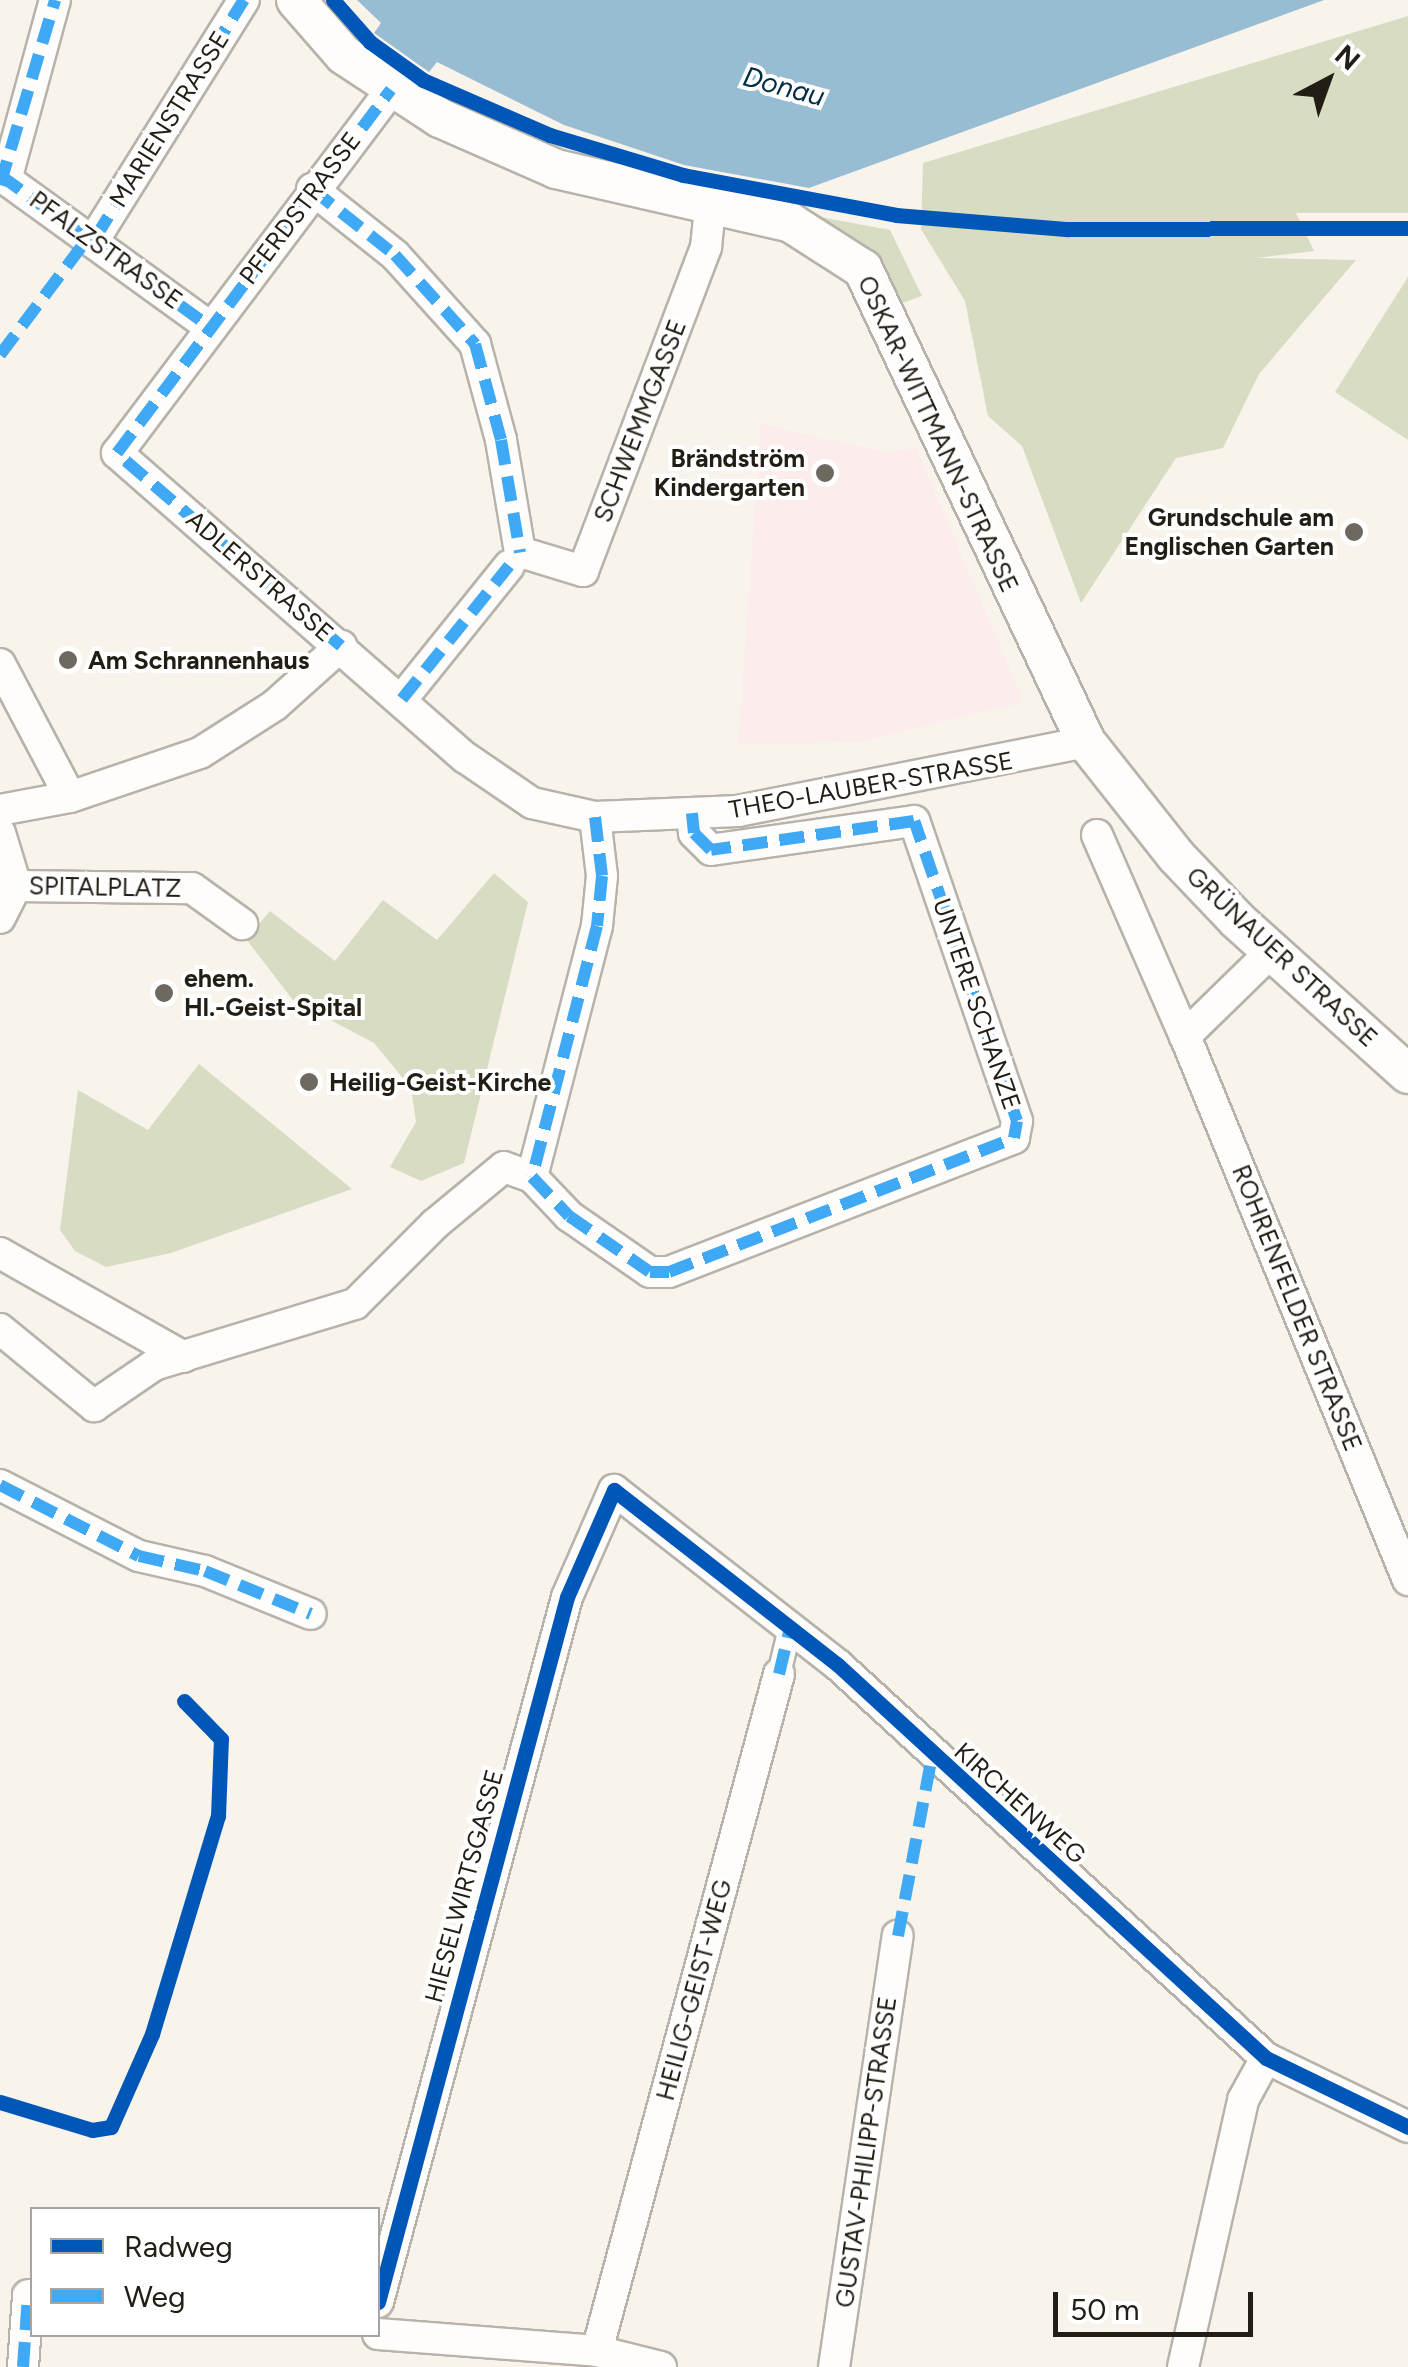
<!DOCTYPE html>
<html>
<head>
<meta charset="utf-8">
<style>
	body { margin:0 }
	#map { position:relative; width:1408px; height:2367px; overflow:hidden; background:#f8f4eb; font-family:Figtree,sans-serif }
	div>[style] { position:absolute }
	.education>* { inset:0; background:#fcecec }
	.green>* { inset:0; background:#d7dcc2 }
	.water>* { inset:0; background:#98bcd2 }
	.roads { filter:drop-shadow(2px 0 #b7b3aa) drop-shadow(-2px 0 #b7b3aa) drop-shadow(0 2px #b7b3aa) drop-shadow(0 -2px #b7b3aa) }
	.pedestrian>* { height:22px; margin:-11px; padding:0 11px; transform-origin:11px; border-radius:11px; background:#fefdfc }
	.minor>* { height:30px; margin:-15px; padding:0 15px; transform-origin:15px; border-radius:15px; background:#fefdfc }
	.tertiary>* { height:38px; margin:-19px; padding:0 19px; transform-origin:19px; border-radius:19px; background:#fefdfc }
	.quiet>* { height:12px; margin-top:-6px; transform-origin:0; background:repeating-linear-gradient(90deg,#3fa9f5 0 25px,transparent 0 37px) }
	.cycleway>* { height:15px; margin:-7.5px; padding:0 7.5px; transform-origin:7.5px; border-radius:7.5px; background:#0057b8 }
	.dots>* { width:28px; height:28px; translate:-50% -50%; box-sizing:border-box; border:5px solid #fff; border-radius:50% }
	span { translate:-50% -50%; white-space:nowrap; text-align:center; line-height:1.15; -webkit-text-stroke:8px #fff; paint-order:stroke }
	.street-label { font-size:25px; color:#231e15 }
	.poi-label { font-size:25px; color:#231e15; font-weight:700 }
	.right { translate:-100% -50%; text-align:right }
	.left { translate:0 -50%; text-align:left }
	.water-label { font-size:28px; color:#002e45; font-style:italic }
	.legend { position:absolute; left:30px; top:2207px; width:350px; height:130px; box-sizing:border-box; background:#fff; border:2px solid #a7a5a1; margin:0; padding:12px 18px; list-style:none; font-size:30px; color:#231e15 }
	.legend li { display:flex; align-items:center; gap:20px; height:50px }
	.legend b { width:50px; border:2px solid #a7a5a1 }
	.north { position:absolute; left:1278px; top:30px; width:100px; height:100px; -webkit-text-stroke:8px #fff; paint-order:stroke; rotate:41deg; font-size:28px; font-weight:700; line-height:40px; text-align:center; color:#231e15 }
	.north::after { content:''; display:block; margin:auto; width:35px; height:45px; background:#231e15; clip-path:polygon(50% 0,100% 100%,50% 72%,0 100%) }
	.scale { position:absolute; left:1053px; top:2292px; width:200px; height:45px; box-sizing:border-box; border:5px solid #231e15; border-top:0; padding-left:12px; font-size:30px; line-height:35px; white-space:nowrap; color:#231e15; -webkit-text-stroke:8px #fff; paint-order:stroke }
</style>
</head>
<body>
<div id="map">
	<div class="education">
		<i style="clip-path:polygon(761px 424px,885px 452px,916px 448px,1024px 702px,861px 742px,738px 745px)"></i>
	</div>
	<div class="green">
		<i style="clip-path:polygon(1408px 16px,1408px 213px,1296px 213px,1314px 251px,1256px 258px,1356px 260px,1259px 374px,1223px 448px,1176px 458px,1081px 603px,1022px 446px,988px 416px,965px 301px,921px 229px,923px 163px)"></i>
		<i style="clip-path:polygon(810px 215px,890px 230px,922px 296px,900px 304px,877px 257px)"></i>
		<i style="clip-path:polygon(1408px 277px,1408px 440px,1335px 392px)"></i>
		<i style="clip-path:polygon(494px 873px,528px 902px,464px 1163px,421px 1181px,390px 1167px,416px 1122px,411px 1088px,374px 1043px,293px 1000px,246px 939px,270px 911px,335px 961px,383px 900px,437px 940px)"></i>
		<i style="clip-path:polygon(199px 1064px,352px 1189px,171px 1253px,106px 1267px,75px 1251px,60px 1230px,78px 1090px,148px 1130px)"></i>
	</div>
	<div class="water">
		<i style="clip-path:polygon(357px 0,1324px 0,809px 188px,684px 165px,564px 125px,437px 62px,429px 72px,374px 33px,381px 23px)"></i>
	</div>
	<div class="roads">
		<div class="pedestrian">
			<i style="left:779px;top:1674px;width:47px;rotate:-76.6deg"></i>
		</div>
		<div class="minor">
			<i style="left:391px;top:90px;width:455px;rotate:127deg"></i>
			<i style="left:117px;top:453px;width:463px;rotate:41.2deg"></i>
			<i style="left:466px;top:758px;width:80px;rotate:34.3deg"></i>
			<i style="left:532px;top:803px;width:65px;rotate:12.5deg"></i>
			<i style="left:595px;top:817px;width:143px;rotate:-2.4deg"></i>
			<i style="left:738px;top:811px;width:355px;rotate:-11.2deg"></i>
			<i style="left:0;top:175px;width:259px;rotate:35.9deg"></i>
			<i style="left:6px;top:180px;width:187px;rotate:-74.8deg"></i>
			<i style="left:312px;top:189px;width:106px;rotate:38.5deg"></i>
			<i style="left:395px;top:255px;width:120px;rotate:48deg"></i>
			<i style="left:475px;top:344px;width:99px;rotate:74.8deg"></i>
			<i style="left:501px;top:440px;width:114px;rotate:80.4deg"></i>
			<i style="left:520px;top:552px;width:66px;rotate:16.8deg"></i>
			<i style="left:583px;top:571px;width:347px;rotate:-69.2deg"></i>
			<i style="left:706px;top:247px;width:39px;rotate:-84deg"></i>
			<i style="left:95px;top:238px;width:281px;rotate:-58deg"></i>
			<i style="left:0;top:664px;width:150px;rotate:62.2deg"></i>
			<i style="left:402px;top:699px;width:171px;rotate:-51.2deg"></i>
			<i style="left:0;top:810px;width:71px;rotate:-10.5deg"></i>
			<i style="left:70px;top:797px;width:137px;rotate:-18.7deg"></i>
			<i style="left:200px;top:753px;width:89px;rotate:-32.6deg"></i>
			<i style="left:275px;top:705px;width:89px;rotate:-41.8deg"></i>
			<i style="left:0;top:833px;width:55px;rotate:73.2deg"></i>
			<i style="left:16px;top:886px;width:36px;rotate:117deg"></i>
			<i style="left:1097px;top:835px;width:219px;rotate:66.4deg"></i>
			<i style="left:16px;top:886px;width:176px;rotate:0.7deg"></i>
			<i style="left:192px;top:888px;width:62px;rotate:35.8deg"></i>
			<i style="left:1272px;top:951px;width:122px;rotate:135.7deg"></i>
			<i style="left:1185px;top:1036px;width:588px;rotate:67.71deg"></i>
			<i style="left:532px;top:1177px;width:259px;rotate:-75.5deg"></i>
			<i style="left:597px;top:926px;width:50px;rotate:-84.3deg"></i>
			<i style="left:602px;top:876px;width:59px;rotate:-96.8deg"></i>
			<i style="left:0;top:1253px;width:211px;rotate:29.5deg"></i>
			<i style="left:0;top:1329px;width:122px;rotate:39.3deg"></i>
			<i style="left:94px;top:1406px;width:73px;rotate:-34.3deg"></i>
			<i style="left:154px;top:1365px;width:210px;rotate:-16.9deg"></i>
			<i style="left:355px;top:1304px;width:113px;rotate:-45deg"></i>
			<i style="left:435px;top:1224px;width:89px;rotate:-39.6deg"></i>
			<i style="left:504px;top:1167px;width:30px;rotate:20deg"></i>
			<i style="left:532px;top:1177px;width:54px;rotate:46.5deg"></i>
			<i style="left:569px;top:1216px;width:98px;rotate:34.7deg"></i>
			<i style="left:650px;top:1272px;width:19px"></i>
			<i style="left:669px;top:1272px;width:370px;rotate:-21.2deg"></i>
			<i style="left:1014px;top:1138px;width:17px;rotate:-80deg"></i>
			<i style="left:1017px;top:1121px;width:317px;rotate:-108.9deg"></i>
			<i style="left:914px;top:821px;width:205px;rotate:171.9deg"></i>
			<i style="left:711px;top:850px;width:24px;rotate:-135deg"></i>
			<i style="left:694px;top:833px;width:20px;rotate:-96deg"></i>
			<i style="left:0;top:1485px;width:156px;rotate:27.1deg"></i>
			<i style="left:139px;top:1556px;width:68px;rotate:12.8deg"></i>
			<i style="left:205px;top:1571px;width:114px;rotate:22.1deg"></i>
			<i style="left:378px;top:2302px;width:730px;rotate:-74.99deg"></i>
			<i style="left:567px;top:1597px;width:117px;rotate:-66.3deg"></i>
			<i style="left:614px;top:1490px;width:284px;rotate:38deg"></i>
			<i style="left:838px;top:1665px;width:581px;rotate:42.56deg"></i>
			<i style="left:1266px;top:2058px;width:158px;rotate:25.9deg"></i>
			<i style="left:378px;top:2334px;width:220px;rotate:4.4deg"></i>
			<i style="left:597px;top:2351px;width:66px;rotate:14deg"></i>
			<i style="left:597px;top:2351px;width:701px;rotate:-74.95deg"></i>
			<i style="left:23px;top:2367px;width:72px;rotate:-86deg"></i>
			<i style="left:834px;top:2367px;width:436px;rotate:-81.6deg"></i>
			<i style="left:1183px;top:2367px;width:274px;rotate:-77.3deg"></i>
			<i style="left:1243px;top:2100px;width:48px;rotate:-61.3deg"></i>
		</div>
		<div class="tertiary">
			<i style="left:296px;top:0;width:73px;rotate:48.9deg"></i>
			<i style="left:344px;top:55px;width:115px;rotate:33.3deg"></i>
			<i style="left:440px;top:118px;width:127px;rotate:23.7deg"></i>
			<i style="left:556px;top:169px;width:241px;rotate:12.9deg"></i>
			<i style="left:791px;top:223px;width:85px;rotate:32.6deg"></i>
			<i style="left:863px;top:269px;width:523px;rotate:64.76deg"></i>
			<i style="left:1086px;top:742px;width:145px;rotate:51.7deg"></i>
			<i style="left:1176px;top:856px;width:88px;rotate:46.4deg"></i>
			<i style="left:1237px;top:920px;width:230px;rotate:42deg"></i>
		</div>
	</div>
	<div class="quiet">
		<i style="left:0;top:175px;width:259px;rotate:35.9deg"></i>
		<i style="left:0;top:185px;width:193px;rotate:-73.4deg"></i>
		<i style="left:312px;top:189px;width:106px;rotate:38.5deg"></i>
		<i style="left:395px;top:255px;width:120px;rotate:48deg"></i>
		<i style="left:475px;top:344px;width:99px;rotate:74.8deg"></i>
		<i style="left:501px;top:440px;width:114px;rotate:80.4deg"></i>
		<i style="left:95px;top:238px;width:281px;rotate:-58deg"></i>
		<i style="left:0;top:355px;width:150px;rotate:-53.1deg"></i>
		<i style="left:341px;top:646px;width:296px;rotate:-139.3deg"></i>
		<i style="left:117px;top:453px;width:455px;rotate:-53deg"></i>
		<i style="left:402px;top:699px;width:171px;rotate:-51.2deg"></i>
		<i style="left:595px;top:817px;width:59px;rotate:83.2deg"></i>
		<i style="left:602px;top:876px;width:50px;rotate:95.7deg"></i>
		<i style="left:597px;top:926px;width:259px;rotate:104.5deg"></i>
		<i style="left:532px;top:1177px;width:54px;rotate:46.5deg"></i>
		<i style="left:569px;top:1216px;width:98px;rotate:34.7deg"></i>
		<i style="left:650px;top:1272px;width:19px"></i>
		<i style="left:669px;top:1272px;width:370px;rotate:-21.2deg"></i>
		<i style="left:1014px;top:1138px;width:17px;rotate:-80deg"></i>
		<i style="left:1017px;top:1121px;width:317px;rotate:-108.9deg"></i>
		<i style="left:914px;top:821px;width:205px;rotate:171.9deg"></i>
		<i style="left:711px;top:850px;width:24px;rotate:-135deg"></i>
		<i style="left:694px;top:833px;width:20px;rotate:-96deg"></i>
		<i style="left:0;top:1485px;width:156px;rotate:27.1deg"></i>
		<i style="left:139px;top:1556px;width:68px;rotate:12.8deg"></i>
		<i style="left:205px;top:1571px;width:114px;rotate:22.1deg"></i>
		<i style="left:779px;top:1674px;width:47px;rotate:-76.6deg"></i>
		<i style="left:898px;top:1936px;width:183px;rotate:-79.3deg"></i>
		<i style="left:23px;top:2367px;width:72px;rotate:-86deg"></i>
	</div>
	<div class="cycleway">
		<i style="left:333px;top:0;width:56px;rotate:48.6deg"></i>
		<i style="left:370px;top:42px;width:65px;rotate:35.6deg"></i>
		<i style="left:423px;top:80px;width:138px;rotate:23.4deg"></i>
		<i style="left:550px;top:135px;width:139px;rotate:16.7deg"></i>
		<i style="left:683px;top:175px;width:217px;rotate:10.6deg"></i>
		<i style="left:896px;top:215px;width:173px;rotate:4.7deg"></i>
		<i style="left:1068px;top:229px;width:340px;rotate:-0.2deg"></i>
		<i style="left:0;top:2102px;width:96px;rotate:16.9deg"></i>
		<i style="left:92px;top:2130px;width:19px;rotate:-9deg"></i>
		<i style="left:111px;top:2127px;width:102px;rotate:-66.2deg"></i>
		<i style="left:152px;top:2034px;width:228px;rotate:-73.2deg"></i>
		<i style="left:218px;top:1816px;width:77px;rotate:-87.8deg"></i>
		<i style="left:221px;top:1739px;width:53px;rotate:-134.2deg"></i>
		<i style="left:378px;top:2302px;width:730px;rotate:-74.99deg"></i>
		<i style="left:567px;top:1597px;width:117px;rotate:-66.3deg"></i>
		<i style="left:614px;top:1490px;width:284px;rotate:38deg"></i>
		<i style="left:838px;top:1665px;width:581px;rotate:42.56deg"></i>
		<i style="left:1266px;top:2058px;width:158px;rotate:25.9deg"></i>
	</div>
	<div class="dots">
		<i style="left:825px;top:473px;background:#6e6960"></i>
		<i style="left:1354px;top:532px;background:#6e6960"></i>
		<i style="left:68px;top:660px;background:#6e6960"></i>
		<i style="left:164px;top:993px;background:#6e6960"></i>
		<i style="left:309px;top:1082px;background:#6e6960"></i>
	</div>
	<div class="street-label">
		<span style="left:169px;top:119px;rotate:-58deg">MARIENSTRASSE</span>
		<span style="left:300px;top:208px;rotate:-53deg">PFERDSTRASSE</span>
		<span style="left:106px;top:250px;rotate:36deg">PFALZSTRASSE</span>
		<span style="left:640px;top:421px;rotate:-69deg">SCHWEMMGASSE</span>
		<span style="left:938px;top:434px;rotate:65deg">OSKAR-WITTMANN-STRASSE</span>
		<span style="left:260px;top:576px;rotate:41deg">ADLERSTRASSE</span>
		<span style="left:871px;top:785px;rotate:-10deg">THEO-LAUBER-STRASSE</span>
		<span style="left:105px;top:887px;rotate:1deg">SPITALPLATZ</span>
		<span style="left:1282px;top:957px;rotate:43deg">GRÜNAUER STRASSE</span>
		<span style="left:977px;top:1004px;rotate:71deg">UNTERE SCHANZE</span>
		<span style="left:1297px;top:1308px;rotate:68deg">ROHRENFELDER STRASSE</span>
		<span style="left:1020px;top:1803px;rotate:42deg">KIRCHENWEG</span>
		<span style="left:464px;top:1886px;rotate:-75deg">HIESELWIRTSGASSE</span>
		<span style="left:694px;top:1990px;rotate:-75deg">HEILIG-GEIST-WEG</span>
		<span style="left:866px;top:2152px;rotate:-82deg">GUSTAV-PHILIPP-STRASSE</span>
	</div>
	<div class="poi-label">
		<span class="right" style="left:805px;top:473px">Brändström<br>Kindergarten</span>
		<span class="right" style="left:1334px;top:532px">Grundschule am<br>Englischen Garten</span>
		<span class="left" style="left:88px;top:660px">Am Schrannenhaus</span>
		<span class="left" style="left:184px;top:993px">ehem.<br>Hl.-Geist-Spital</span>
		<span class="left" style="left:329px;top:1082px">Heilig-Geist-Kirche</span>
	</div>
	<div class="water-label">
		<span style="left:784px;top:86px;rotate:15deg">Donau</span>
	</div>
	<ul class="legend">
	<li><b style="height:12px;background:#0057b8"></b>Radweg</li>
	<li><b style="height:12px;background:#3fa9f5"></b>Weg</li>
	</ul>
	<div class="north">N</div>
	<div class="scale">50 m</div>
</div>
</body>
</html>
